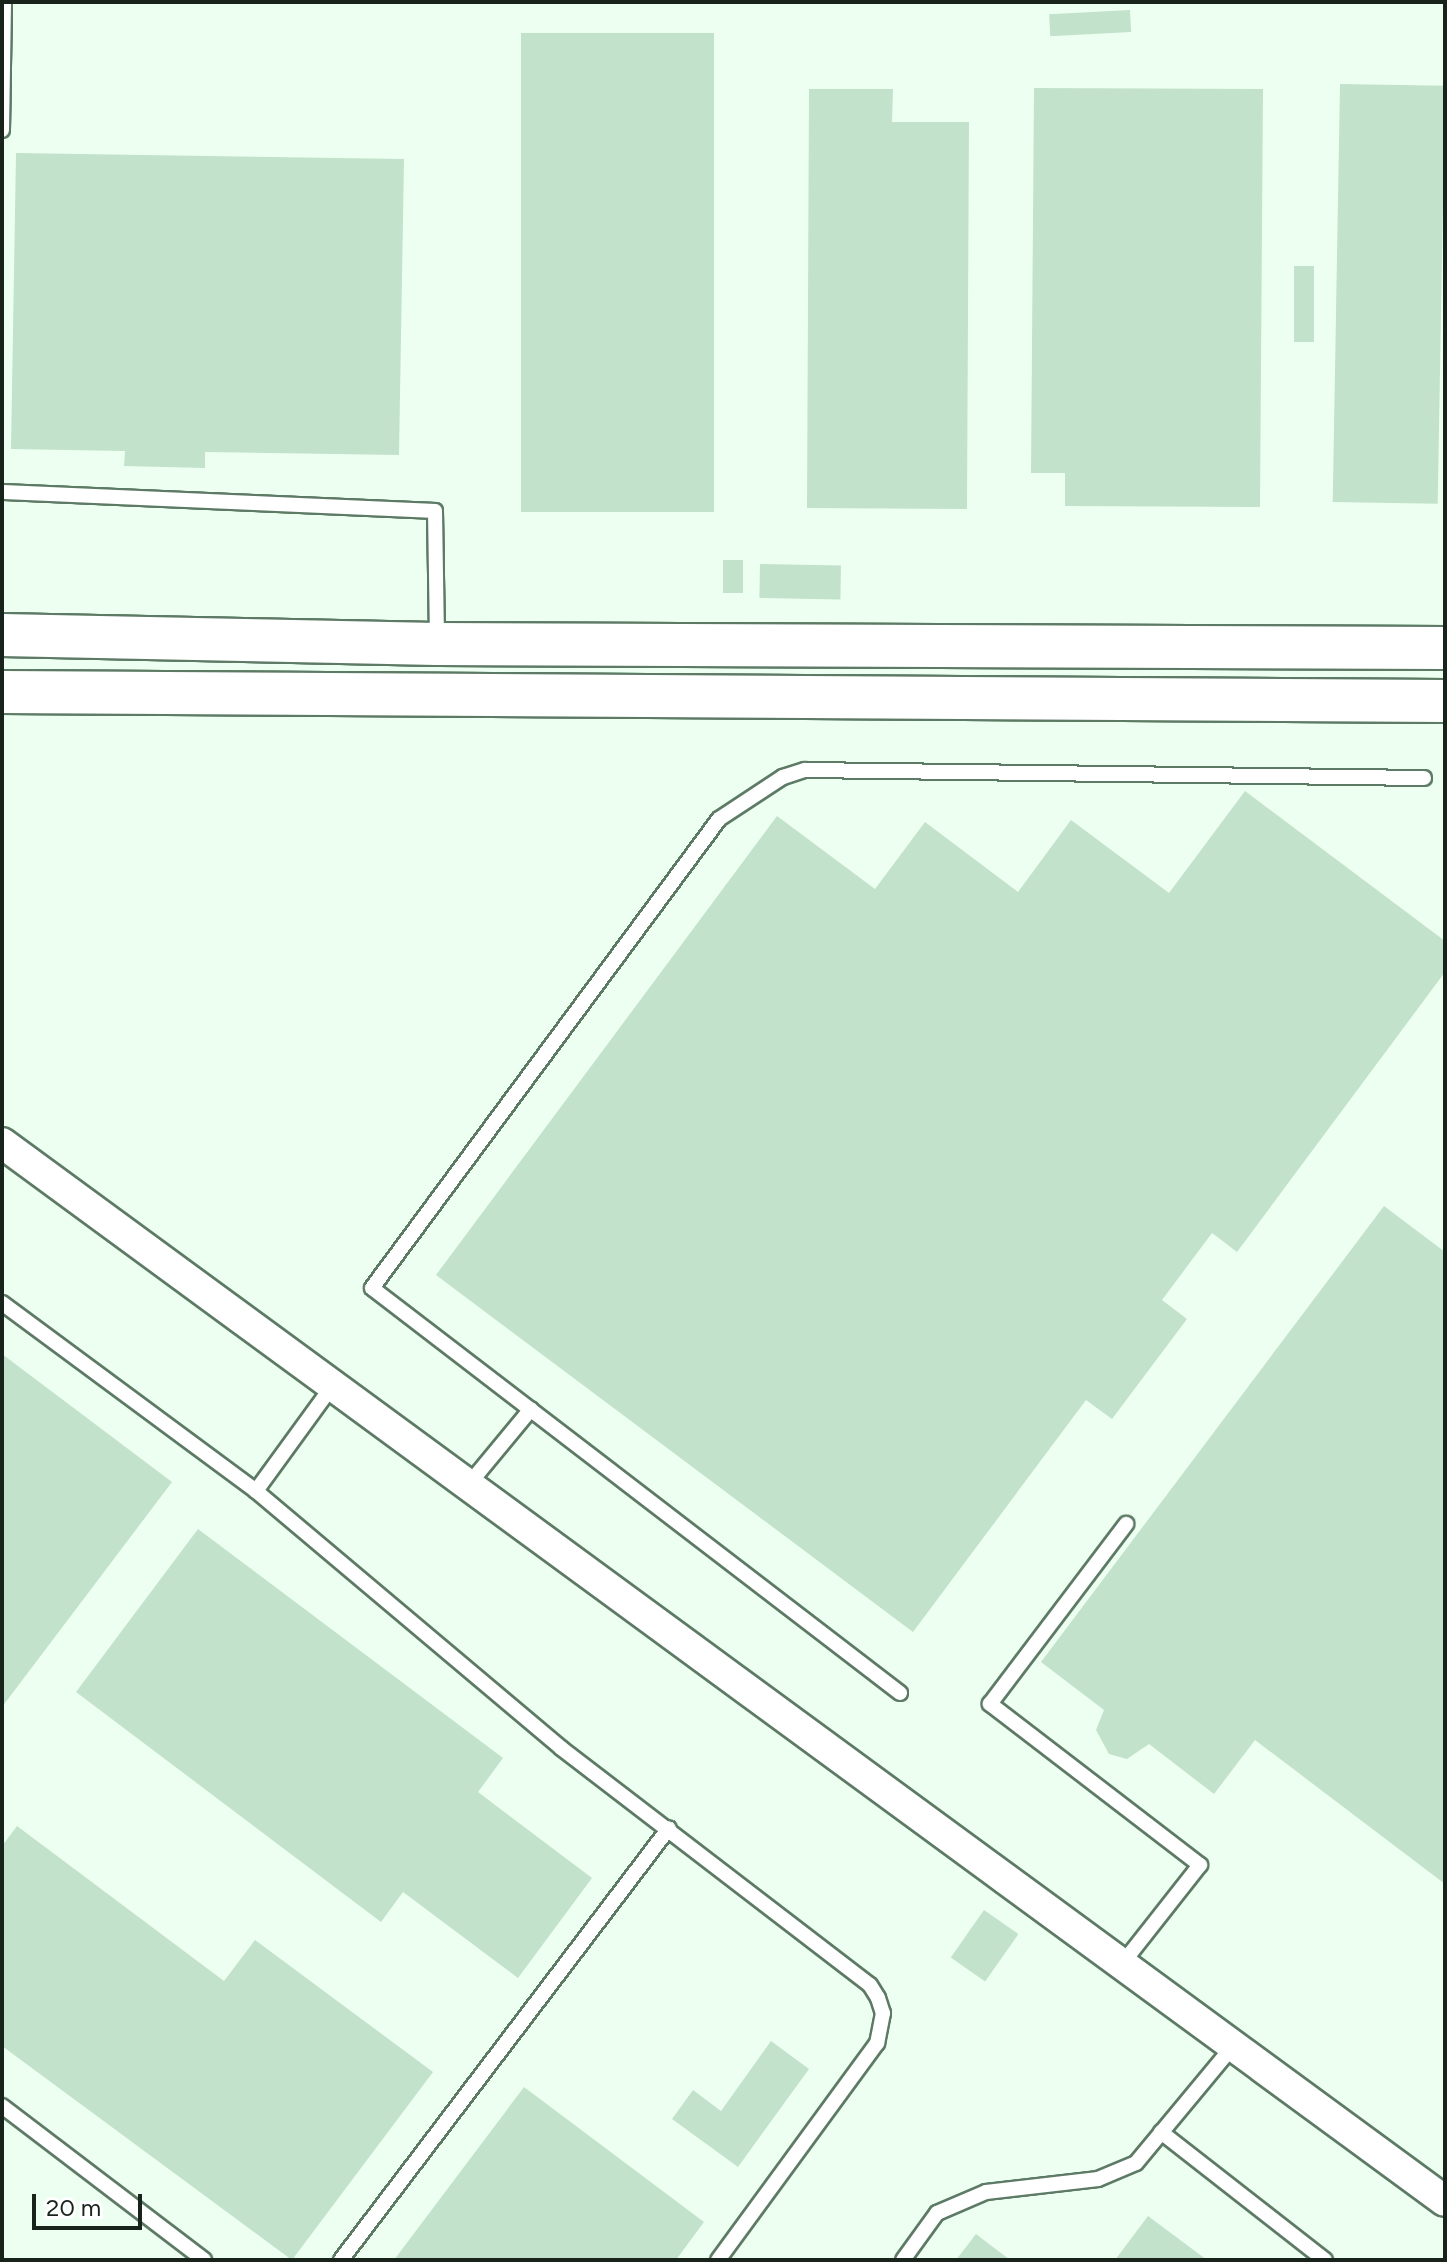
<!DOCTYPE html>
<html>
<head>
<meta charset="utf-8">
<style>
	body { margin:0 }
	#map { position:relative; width:1447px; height:2262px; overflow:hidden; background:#ecfff1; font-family:Figtree,sans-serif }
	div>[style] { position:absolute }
	.building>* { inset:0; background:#c2e2cb; transform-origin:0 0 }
	.roads { filter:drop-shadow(2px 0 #5d7a65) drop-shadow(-2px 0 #5d7a65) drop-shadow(0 2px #5d7a65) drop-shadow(0 -2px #5d7a65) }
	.lane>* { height:14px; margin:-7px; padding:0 7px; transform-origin:7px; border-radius:7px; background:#fff }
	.street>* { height:30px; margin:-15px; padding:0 15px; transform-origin:15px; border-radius:15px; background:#fff }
	.secondary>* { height:42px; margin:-21px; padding:0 21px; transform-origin:21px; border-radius:21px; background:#fff }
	span { translate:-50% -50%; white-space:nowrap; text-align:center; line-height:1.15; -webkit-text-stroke:6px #fff; paint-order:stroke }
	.frame { position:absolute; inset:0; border:4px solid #17231b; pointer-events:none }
	.scale { position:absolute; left:32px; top:2194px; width:110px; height:36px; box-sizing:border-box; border:4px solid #17231b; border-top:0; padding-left:10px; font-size:24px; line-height:28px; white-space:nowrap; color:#17231b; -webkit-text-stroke:6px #fff; paint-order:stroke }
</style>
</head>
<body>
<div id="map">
	<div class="building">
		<i style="left:1130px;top:10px;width:22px;height:81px;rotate:87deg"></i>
		<i style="left:521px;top:33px;width:193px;height:479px"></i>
		<i style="left:1340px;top:84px;width:105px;height:418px;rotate:1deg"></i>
		<i style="clip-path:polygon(1034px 88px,1263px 89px,1260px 507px,1065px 506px,1065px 473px,1031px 473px)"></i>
		<i style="clip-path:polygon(809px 89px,893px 89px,892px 122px,969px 122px,967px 509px,807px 508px)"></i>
		<i style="clip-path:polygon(16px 153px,404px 159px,399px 455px,205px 452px,205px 468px,124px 466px,125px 451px,11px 449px)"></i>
		<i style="left:1294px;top:266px;width:20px;height:76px"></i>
		<i style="left:723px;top:560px;width:20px;height:33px"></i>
		<i style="left:760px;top:564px;width:81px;height:34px;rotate:1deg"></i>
		<i style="clip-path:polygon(1245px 791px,1445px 941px,1445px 972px,1237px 1252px,1212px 1233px,1162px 1300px,1187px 1319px,1112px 1419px,1086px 1400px,913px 1632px,436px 1275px,777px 816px,875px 889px,925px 822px,1018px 892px,1071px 820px,1169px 893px)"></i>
		<i style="clip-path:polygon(1384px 1206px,1445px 1252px,1445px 1884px,1255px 1740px,1214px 1794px,1149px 1744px,1127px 1759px,1109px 1754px,1096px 1730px,1104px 1710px,1041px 1662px)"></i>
		<i style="clip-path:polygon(2px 1354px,172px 1482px,2px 1707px)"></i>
		<i style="clip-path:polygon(198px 1529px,503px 1758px,478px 1792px,592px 1878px,518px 1978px,403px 1892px,381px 1922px,76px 1692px)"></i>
		<i style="clip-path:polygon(17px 1826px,224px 1981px,255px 1940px,433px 2072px,292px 2260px,2px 2046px,2px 1846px)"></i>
		<i style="left:984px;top:1910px;width:42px;height:58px;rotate:35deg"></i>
		<i style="clip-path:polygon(771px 2041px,809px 2069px,738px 2167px,672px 2119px,693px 2090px,721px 2111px)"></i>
		<i style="clip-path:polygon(524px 2087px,704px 2222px,676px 2260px,394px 2260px)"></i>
		<i style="clip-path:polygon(1148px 2216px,1207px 2260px,1115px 2260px)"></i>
		<i style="clip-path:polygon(976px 2234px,1010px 2260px,956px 2260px)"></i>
	</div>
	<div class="roads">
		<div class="lane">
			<i style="left:2px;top:130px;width:128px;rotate:-89.1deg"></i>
			<i style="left:2px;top:492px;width:433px;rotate:2.5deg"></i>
			<i style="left:435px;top:511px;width:130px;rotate:89.1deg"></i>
			<i style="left:2px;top:1303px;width:316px;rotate:36.5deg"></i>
			<i style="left:333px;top:1385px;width:131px;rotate:126deg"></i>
			<i style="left:256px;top:1491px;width:399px;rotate:40.1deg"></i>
			<i style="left:561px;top:1748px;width:389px;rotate:37.5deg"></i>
			<i style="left:870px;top:1985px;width:15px;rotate:58deg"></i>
			<i style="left:878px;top:1998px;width:16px;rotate:72deg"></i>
			<i style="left:883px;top:2013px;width:31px;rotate:101deg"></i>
			<i style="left:877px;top:2043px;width:269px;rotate:126.2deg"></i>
			<i style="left:469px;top:1484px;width:97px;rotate:-50.4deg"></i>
			<i style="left:900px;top:1693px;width:665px;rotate:-142.51deg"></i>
			<i style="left:372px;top:1288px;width:583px;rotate:-53.5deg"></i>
			<i style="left:719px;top:819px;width:77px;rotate:-33.3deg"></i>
			<i style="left:783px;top:777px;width:23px;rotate:-18deg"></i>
			<i style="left:805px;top:770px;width:619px;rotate:0.74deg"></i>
			<i style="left:1122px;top:1964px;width:126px;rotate:-51.8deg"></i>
			<i style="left:1200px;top:1865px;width:265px;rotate:-142.5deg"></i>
			<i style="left:990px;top:1704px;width:226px;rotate:-52.9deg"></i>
			<i style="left:2px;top:2106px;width:254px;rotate:37.3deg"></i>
			<i style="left:1161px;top:2132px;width:208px;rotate:38deg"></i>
			<i style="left:341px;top:2260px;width:542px;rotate:-52.79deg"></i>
			<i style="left:903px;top:2260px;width:58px;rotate:-54.1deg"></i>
			<i style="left:937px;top:2213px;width:53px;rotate:-23.2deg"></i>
			<i style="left:986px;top:2192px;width:113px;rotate:-6.6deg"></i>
			<i style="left:1098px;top:2179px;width:41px;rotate:-22.8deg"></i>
			<i style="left:1136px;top:2163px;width:153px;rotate:-50.3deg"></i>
		</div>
		<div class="street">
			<i style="left:2px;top:1143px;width:1789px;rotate:36.25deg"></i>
		</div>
		<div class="secondary">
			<i style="left:2px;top:635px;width:435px;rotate:1.2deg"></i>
			<i style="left:437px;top:644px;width:1008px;rotate:0.23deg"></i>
			<i style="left:2px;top:692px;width:1443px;rotate:0.36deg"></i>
		</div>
	</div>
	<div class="frame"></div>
	<div class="scale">20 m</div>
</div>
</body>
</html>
